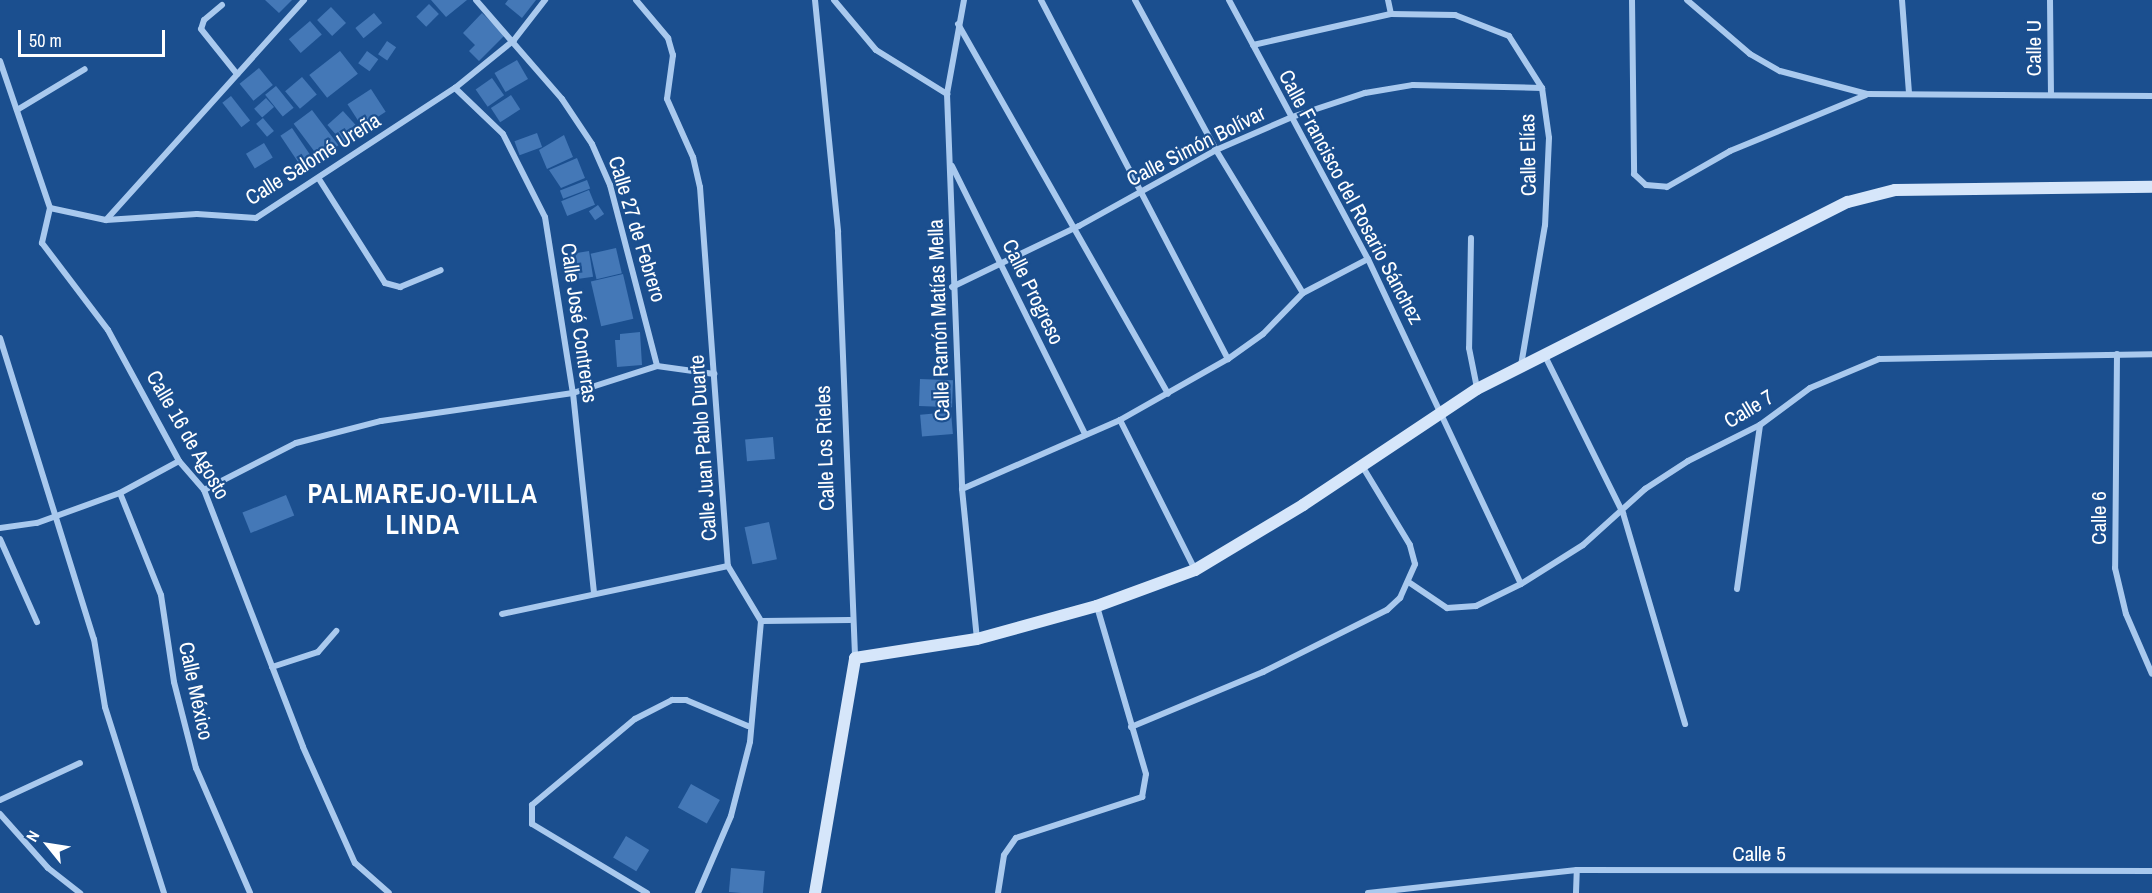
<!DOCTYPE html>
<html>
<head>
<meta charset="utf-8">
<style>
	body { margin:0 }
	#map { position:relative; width:2152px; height:893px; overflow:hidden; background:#1b4f8f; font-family:"Archivo Narrow",sans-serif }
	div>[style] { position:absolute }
	.building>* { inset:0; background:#4478b7; transform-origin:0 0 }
	.street>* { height:6px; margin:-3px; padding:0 3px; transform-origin:3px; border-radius:3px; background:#a9c9ee }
	.secondary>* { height:12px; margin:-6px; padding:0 6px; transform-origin:6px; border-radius:6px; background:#d6e6fa }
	span { translate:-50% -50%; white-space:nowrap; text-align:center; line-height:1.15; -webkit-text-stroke:4.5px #1b4f8f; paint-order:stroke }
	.street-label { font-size:21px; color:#fff }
	.district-label { font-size:27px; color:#fff; font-weight:700; letter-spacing:1.5px }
	.north { position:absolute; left:18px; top:815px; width:60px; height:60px; -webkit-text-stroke:4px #1b4f8f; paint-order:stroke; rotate:300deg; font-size:16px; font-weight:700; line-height:24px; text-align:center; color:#fff }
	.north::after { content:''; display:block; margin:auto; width:21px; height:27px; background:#fff; clip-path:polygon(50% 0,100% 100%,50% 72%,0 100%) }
	.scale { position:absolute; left:18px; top:30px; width:147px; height:27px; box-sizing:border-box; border:3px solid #fff; border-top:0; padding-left:8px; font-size:18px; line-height:21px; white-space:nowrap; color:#fff; -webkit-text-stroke:4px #1b4f8f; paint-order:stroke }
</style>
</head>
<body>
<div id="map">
	<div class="building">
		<i style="clip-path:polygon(265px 0,292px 0,279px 13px)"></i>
		<i style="clip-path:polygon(431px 0,467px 0,446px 17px)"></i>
		<i style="clip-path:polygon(508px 0,536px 0,522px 18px,505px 4px)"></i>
		<i style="left:429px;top:4px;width:14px;height:18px;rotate:45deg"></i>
		<i style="left:331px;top:7px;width:22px;height:19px;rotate:47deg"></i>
		<i style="left:374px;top:13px;width:13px;height:24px;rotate:51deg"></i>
		<i style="clip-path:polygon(482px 13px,505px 35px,479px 61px,469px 51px,475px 45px,463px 33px)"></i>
		<i style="left:310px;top:21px;width:18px;height:28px;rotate:49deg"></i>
		<i style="left:387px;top:41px;width:11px;height:16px;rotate:34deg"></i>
		<i style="left:340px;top:51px;width:29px;height:39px;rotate:52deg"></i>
		<i style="left:367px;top:51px;width:14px;height:15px;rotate:36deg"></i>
		<i style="left:517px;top:60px;width:22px;height:26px;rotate:60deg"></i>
		<i style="left:259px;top:68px;width:22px;height:25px;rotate:51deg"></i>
		<i style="left:302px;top:77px;width:23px;height:22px;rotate:50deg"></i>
		<i style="left:492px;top:78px;width:21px;height:20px;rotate:55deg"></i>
		<i style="left:276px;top:86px;width:28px;height:14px;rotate:51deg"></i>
		<i style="left:371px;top:89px;width:27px;height:28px;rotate:57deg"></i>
		<i style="left:511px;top:95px;width:17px;height:24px;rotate:57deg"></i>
		<i style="left:231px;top:96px;width:31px;height:11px;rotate:52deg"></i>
		<i style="left:266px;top:98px;width:12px;height:16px;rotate:48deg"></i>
		<i style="left:312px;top:110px;width:44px;height:23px;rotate:53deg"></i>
		<i style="left:343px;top:111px;width:25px;height:21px;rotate:48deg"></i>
		<i style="left:263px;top:118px;width:17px;height:9px;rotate:50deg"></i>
		<i style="left:292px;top:128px;width:42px;height:14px;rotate:56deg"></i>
		<i style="left:537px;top:133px;width:15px;height:24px;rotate:70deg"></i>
		<i style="clip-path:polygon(564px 135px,573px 157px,547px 169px,539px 150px)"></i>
		<i style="left:264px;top:143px;width:17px;height:21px;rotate:59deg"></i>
		<i style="clip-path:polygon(577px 158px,585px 178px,561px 188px,549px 170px)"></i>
		<i style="left:587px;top:180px;width:9px;height:29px;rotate:69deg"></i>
		<i style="left:589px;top:190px;width:16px;height:30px;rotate:68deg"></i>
		<i style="left:598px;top:205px;width:11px;height:11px;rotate:56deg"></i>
		<i style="left:616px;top:248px;width:26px;height:26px;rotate:77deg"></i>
		<i style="left:589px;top:251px;width:26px;height:14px;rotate:81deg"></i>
		<i style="left:623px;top:274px;width:46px;height:33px;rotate:77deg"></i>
		<i style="clip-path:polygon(640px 332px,642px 365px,617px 367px,615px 340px,620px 340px,620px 334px)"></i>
		<i style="left:920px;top:379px;width:33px;height:27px;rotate:2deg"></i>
		<i style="left:951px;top:412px;width:22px;height:31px;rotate:85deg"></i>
		<i style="left:773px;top:437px;width:22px;height:28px;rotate:85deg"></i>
		<i style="left:286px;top:495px;width:22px;height:47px;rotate:68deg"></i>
		<i style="left:769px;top:522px;width:38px;height:25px;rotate:78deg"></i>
		<i style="left:691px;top:784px;width:33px;height:27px;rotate:29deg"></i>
		<i style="left:626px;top:836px;width:27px;height:25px;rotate:31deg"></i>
		<i style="left:731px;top:868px;width:34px;height:24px;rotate:5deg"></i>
	</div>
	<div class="street">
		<i style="left:476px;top:0;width:131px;rotate:49deg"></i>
		<i style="left:562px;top:99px;width:54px;rotate:56.3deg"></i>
		<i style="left:592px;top:144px;width:45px;rotate:66.3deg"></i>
		<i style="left:610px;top:185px;width:187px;rotate:75.4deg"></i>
		<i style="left:636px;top:0;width:50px;rotate:49.9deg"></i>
		<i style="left:668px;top:38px;width:18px;rotate:74deg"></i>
		<i style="left:673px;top:55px;width:44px;rotate:97.8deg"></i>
		<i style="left:667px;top:99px;width:64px;rotate:65.9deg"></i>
		<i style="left:693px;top:157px;width:31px;rotate:77deg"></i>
		<i style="left:700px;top:187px;width:380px;rotate:85.8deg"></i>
		<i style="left:728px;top:566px;width:64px;rotate:59deg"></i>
		<i style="left:761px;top:621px;width:121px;rotate:95.2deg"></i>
		<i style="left:750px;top:742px;width:76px;rotate:104.4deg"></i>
		<i style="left:731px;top:816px;width:84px;rotate:113.2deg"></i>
		<i style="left:815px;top:0;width:233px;rotate:84.3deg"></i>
		<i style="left:838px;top:232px;width:426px;rotate:87.7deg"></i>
		<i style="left:834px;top:0;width:65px;rotate:50deg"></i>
		<i style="left:876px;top:50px;width:84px;rotate:31.8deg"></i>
		<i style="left:964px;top:0;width:96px;rotate:100.3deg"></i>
		<i style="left:947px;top:94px;width:395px;rotate:87.8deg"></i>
		<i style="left:962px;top:489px;width:151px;rotate:84.3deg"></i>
		<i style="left:1041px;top:0;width:405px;rotate:62.5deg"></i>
		<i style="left:1135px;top:0;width:170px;rotate:61.6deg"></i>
		<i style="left:1216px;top:150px;width:167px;rotate:58.7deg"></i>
		<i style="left:1229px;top:0;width:294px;rotate:61.8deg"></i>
		<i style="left:1368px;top:259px;width:359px;rotate:64.8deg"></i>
		<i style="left:1388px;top:0;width:14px;rotate:78deg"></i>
		<i style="left:1632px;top:0;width:174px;rotate:89.3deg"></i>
		<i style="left:1634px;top:174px;width:16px;rotate:43deg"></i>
		<i style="left:1646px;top:185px;width:21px;rotate:5deg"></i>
		<i style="left:1667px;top:187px;width:73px;rotate:-29.7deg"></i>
		<i style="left:1730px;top:151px;width:147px;rotate:-22.4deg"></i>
		<i style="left:1687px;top:0;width:83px;rotate:40.6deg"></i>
		<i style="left:1750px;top:54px;width:34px;rotate:30deg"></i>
		<i style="left:1780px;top:71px;width:90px;rotate:14.8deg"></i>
		<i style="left:1867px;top:94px;width:285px;rotate:0.4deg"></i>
		<i style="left:1902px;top:0;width:94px;rotate:85.7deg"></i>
		<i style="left:2050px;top:0;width:95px;rotate:89.4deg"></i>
		<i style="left:222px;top:5px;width:23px;rotate:140deg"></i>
		<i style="left:204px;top:20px;width:9px;rotate:108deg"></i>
		<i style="left:201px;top:29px;width:58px;rotate:51.3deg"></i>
		<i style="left:958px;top:24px;width:425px;rotate:60.4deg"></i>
		<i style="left:1253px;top:45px;width:141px;rotate:-12.7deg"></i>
		<i style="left:1391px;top:14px;width:64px;rotate:0.9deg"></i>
		<i style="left:1455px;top:15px;width:58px;rotate:21.3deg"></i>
		<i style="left:1509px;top:36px;width:62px;rotate:57.6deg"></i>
		<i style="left:1542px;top:88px;width:50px;rotate:82deg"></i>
		<i style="left:1549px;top:138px;width:87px;rotate:92.6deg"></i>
		<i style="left:1545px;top:225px;width:142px;rotate:99.7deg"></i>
		<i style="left:0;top:61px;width:155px;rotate:71.2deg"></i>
		<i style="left:50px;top:208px;width:36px;rotate:103deg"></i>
		<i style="left:42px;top:243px;width:109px;rotate:52.8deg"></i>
		<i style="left:108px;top:330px;width:149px;rotate:61.5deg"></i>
		<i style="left:179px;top:461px;width:38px;rotate:49deg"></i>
		<i style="left:204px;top:490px;width:275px;rotate:68.9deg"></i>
		<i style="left:303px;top:747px;width:127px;rotate:65.9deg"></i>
		<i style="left:355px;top:863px;width:45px;rotate:41.4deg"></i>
		<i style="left:455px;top:88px;width:66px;rotate:43.8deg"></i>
		<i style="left:503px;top:134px;width:93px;rotate:63.2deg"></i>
		<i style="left:545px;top:217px;width:178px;rotate:81deg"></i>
		<i style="left:573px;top:393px;width:202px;rotate:84deg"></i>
		<i style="left:17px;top:110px;width:79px;rotate:-31.1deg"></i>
		<i style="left:952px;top:166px;width:299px;rotate:63.6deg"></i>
		<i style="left:319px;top:179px;width:123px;rotate:57.6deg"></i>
		<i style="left:385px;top:283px;width:16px;rotate:15deg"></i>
		<i style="left:400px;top:287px;width:44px;rotate:-22.5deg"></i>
		<i style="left:50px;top:208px;width:57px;rotate:12.1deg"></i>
		<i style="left:106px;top:220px;width:91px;rotate:-3.8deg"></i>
		<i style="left:197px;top:214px;width:59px;rotate:3.9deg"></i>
		<i style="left:256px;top:218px;width:238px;rotate:-33.2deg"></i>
		<i style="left:455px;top:88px;width:76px;rotate:-39.1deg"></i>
		<i style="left:514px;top:40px;width:51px;rotate:-52.2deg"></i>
		<i style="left:106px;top:220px;width:296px;rotate:-48deg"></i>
		<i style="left:1471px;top:238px;width:110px;rotate:91deg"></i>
		<i style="left:1469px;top:348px;width:41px;rotate:78.7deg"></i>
		<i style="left:952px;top:287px;width:141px;rotate:-25.7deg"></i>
		<i style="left:1079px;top:226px;width:157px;rotate:-29deg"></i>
		<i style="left:1216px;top:150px;width:83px;rotate:-23.5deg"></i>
		<i style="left:1292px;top:117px;width:77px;rotate:-18.2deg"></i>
		<i style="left:1365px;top:93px;width:49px;rotate:-9.5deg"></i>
		<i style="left:1413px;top:85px;width:129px;rotate:1.3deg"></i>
		<i style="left:0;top:338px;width:315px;rotate:72.7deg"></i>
		<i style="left:94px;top:639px;width:69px;rotate:80.8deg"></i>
		<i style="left:105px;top:707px;width:195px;rotate:72.4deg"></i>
		<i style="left:1544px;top:354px;width:178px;rotate:63.6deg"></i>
		<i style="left:1623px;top:513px;width:220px;rotate:73.6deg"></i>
		<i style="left:2117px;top:354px;width:214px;rotate:90.5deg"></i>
		<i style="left:2115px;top:568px;width:47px;rotate:76.6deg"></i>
		<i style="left:2126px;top:614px;width:65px;rotate:66.6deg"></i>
		<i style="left:1120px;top:420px;width:168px;rotate:63.4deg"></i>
		<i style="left:962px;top:489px;width:172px;rotate:-23.6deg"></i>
		<i style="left:1120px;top:420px;width:124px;rotate:-29.5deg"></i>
		<i style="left:1228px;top:359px;width:43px;rotate:-35.5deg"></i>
		<i style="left:1263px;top:334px;width:57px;rotate:-45.7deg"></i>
		<i style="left:1303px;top:293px;width:73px;rotate:-27.6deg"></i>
		<i style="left:204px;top:490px;width:103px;rotate:-27.1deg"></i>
		<i style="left:296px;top:443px;width:88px;rotate:-14.5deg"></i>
		<i style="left:381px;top:421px;width:194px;rotate:-8.3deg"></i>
		<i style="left:573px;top:393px;width:88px;rotate:-17.8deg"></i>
		<i style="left:657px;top:366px;width:58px;rotate:8deg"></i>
		<i style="left:120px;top:493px;width:110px;rotate:68.1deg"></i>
		<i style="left:161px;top:595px;width:88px;rotate:81.5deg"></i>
		<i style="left:174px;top:682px;width:89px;rotate:75.7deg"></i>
		<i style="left:196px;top:768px;width:136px;rotate:66.6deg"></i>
		<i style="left:0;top:528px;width:37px;rotate:-8deg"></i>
		<i style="left:37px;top:523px;width:88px;rotate:-19.9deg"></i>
		<i style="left:120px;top:493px;width:67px;rotate:-28.5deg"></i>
		<i style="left:0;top:539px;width:91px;rotate:66deg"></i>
		<i style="left:1410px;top:583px;width:45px;rotate:34deg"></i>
		<i style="left:1447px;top:608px;width:29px;rotate:-4deg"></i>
		<i style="left:1476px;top:606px;width:50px;rotate:-26.1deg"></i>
		<i style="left:1521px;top:584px;width:73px;rotate:-32.2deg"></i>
		<i style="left:1583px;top:545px;width:84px;rotate:-42.1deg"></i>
		<i style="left:1645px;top:489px;width:51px;rotate:-33.1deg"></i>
		<i style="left:1688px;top:461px;width:80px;rotate:-26.6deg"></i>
		<i style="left:1760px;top:425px;width:62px;rotate:-36.5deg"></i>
		<i style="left:1810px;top:388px;width:75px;rotate:-22.8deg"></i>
		<i style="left:1879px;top:359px;width:273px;rotate:-1deg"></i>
		<i style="left:1737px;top:589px;width:166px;rotate:-82deg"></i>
		<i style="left:502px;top:614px;width:231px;rotate:-12deg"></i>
		<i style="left:761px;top:621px;width:89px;rotate:-0.6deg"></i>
		<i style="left:272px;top:667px;width:48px;rotate:-18.1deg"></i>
		<i style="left:318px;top:652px;width:28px;rotate:-49deg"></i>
		<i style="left:1131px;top:727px;width:143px;rotate:-22.6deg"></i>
		<i style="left:1263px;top:672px;width:139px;rotate:-26.6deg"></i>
		<i style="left:1387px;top:610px;width:18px;rotate:-43deg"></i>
		<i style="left:1400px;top:598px;width:37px;rotate:-66deg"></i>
		<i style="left:1415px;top:564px;width:20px;rotate:-105deg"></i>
		<i style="left:1410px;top:545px;width:95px;rotate:-121.2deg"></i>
		<i style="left:0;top:800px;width:88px;rotate:-24.8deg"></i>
		<i style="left:0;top:814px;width:72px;rotate:48.4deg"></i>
		<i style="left:48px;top:868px;width:41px;rotate:38deg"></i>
		<i style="left:647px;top:893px;width:134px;rotate:-149deg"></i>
		<i style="left:532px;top:824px;width:19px;rotate:-90deg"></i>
		<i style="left:532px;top:805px;width:134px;rotate:-39.9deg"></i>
		<i style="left:635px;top:719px;width:42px;rotate:-27.2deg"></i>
		<i style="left:672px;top:700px;width:14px"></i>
		<i style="left:686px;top:700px;width:67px;rotate:22.8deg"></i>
		<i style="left:998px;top:893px;width:38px;rotate:-81deg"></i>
		<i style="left:1004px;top:855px;width:21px;rotate:-55deg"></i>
		<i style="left:1016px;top:838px;width:133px;rotate:-18deg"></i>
		<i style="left:1142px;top:797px;width:23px;rotate:-80deg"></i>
		<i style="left:1146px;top:774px;width:175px;rotate:-106.3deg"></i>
		<i style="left:1368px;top:893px;width:210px;rotate:-6.3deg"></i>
		<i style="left:1577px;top:870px;width:575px;rotate:0.1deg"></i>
		<i style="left:1576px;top:893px;width:23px;rotate:-88deg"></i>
	</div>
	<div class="secondary">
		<i style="left:815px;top:893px;width:238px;rotate:-80.3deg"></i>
		<i style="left:855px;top:658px;width:123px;rotate:-8.9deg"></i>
		<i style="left:977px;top:639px;width:124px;rotate:-15.4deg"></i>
		<i style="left:1097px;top:606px;width:104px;rotate:-20.2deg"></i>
		<i style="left:1195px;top:570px;width:126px;rotate:-31deg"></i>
		<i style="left:1303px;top:505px;width:209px;rotate:-33.7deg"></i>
		<i style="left:1477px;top:389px;width:415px;rotate:-26.8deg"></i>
		<i style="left:1848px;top:202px;width:49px;rotate:-14.3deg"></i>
		<i style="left:1895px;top:190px;width:257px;rotate:-0.7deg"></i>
	</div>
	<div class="street-label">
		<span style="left:2034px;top:48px;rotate:-90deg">Calle U</span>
		<span style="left:1196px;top:146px;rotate:-27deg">Calle Simón Bolívar</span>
		<span style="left:1528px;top:155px;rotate:-91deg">Calle Elías</span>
		<span style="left:313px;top:159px;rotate:-32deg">Calle Salomé Ureña</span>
		<span style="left:1351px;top:197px;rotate:62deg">Calle Francisco del Rosario Sánchez</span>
		<span style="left:637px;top:229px;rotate:73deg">Calle 27 de Febrero</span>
		<span style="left:1033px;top:292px;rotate:64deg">Calle Progreso</span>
		<span style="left:939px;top:320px;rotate:-92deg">Calle Ramón Matías Mella</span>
		<span style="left:579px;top:323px;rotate:82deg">Calle José Contreras</span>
		<span style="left:1749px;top:409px;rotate:-31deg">Calle 7</span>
		<span style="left:188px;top:435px;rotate:60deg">Calle 16 de Agosto</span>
		<span style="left:703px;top:448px;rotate:-94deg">Calle Juan Pablo Duarte</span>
		<span style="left:825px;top:448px;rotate:-92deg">Calle Los Rieles</span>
		<span style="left:2099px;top:518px;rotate:-90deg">Calle 6</span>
		<span style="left:196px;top:691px;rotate:78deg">Calle México</span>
		<span style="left:1759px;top:854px">Calle 5</span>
	</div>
	<div class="district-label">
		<span style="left:423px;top:509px">PALMAREJO-VILLA<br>LINDA</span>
	</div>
	<div class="north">N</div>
	<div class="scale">50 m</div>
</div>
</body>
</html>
